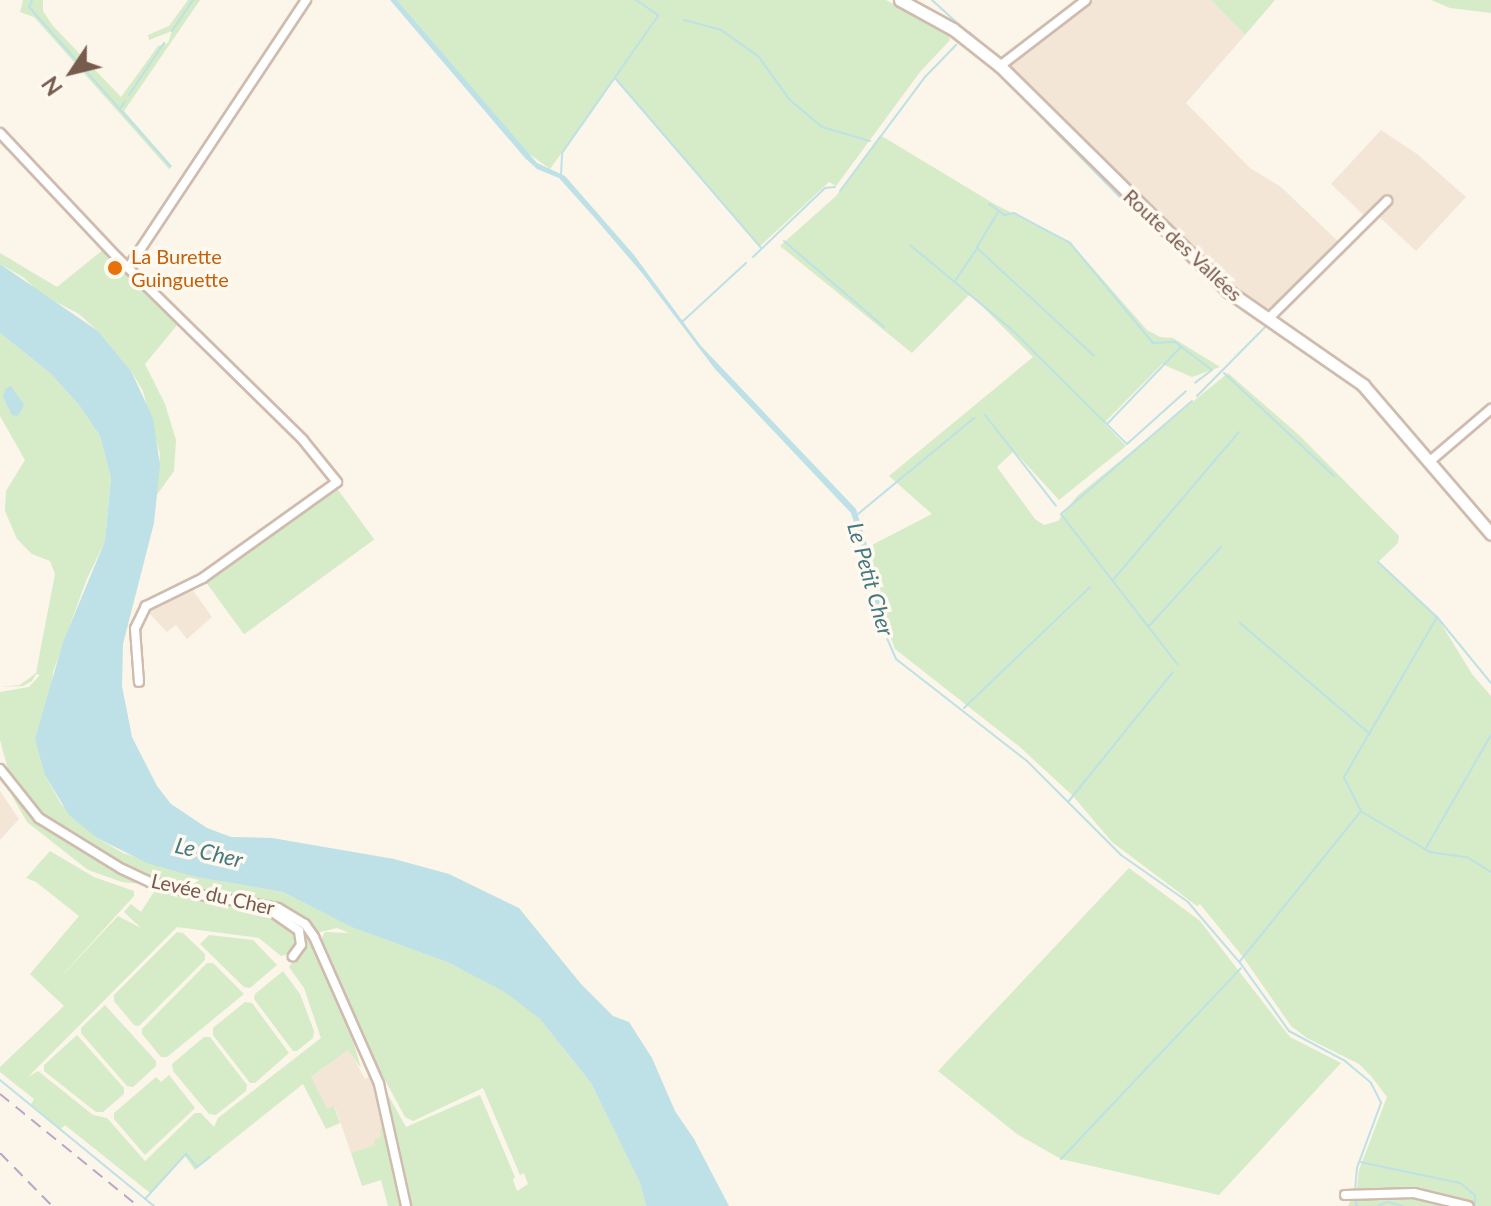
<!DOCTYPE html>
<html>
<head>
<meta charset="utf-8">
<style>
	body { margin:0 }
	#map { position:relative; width:1491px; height:1206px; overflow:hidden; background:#fcf5e9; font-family:Lato,sans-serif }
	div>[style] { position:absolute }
	.residential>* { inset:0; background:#f4e6d7 }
	.green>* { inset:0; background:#d6ebc7; transform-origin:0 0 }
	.water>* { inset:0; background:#bde1e6 }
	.stream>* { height:2px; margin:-1px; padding:0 1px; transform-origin:1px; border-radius:1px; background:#bde1e6 }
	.roads { filter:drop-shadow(2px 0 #cfbcae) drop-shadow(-2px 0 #cfbcae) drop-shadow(0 2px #cfbcae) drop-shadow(0 -2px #cfbcae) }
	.minor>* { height:8px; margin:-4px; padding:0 4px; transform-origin:4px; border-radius:4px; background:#fff }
	.secondary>* { height:11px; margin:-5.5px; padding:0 5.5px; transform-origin:5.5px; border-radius:5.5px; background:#fff }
	.rail>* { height:2px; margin-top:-1px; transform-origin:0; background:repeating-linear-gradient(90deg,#b7a6c7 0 12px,transparent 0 20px) }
	.dots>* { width:22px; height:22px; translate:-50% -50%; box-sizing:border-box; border:4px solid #fff9f0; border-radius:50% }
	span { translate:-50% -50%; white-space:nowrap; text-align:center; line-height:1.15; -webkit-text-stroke:7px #fff9f0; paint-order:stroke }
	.street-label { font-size:20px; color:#775b4c }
	.food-label { font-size:20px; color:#c56008 }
	.left { translate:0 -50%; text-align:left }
	.water-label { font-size:22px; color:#437983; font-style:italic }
	.north { position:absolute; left:32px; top:32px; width:80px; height:80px; -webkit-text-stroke:6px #fff9f0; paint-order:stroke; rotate:235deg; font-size:22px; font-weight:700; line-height:32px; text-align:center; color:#775b4c }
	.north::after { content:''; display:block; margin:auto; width:28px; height:36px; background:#775b4c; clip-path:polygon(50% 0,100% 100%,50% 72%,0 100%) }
</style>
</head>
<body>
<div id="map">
	<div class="residential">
		<i style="clip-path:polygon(1086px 0,1211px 0,1245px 35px,1186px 103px,1250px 168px,1281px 187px,1342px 245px,1268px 319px,1228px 291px,1000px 66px)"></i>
		<i style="clip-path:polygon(1381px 130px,1417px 154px,1466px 197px,1416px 251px,1375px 213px,1368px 219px,1331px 184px)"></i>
		<i style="clip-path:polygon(192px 589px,212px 617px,187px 639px,176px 625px,167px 632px,146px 610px,159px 600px)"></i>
		<i style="clip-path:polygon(0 791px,19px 819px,0 840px)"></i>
		<i style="clip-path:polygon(349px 1049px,365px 1079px,373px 1075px,387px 1127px,376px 1145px,351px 1153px,335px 1107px,327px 1110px,310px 1078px)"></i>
	</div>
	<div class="green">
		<i style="clip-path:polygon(23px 0,43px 0,43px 11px,53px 26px,121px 97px,158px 46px,168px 43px,172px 31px,149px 40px,148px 35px,169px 26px,188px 0,200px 0,124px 111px,172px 166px,169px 169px,34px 17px,20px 12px)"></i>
		<i style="clip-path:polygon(397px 0,886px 0,949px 34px,950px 40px,920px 72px,836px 186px,829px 182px,760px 246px,615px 78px,550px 169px,528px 153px)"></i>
		<i style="clip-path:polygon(1211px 0,1275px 0,1245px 35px)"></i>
		<i style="clip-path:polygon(1431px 0,1491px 0,1491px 13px,1450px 8px)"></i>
		<i style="clip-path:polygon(880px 135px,996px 205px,1069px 241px,1147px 330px,1160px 337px,1173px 338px,1220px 367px,1192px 377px,1162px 364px,1104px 423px,1126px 446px,1059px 500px,1014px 451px,997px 467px,1035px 519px,1044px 525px,1058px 521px,1077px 496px,1228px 373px,1299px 435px,1399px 536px,1398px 543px,1378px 562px,1437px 617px,1472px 674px,1491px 696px,1491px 1206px,1468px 1206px,1357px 1188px,1359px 1170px,1387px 1097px,1371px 1076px,1359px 1064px,1307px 1038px,1291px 1026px,1243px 957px,1200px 904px,1197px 906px,1112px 842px,1073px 796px,1020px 747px,895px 649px,884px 619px,870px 546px,932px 514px,889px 476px,1033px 357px,970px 294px,912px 353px,780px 246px,836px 196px)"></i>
		<i style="clip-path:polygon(104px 249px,178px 324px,145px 364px,165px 404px,176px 440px,174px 471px,156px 496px,160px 454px,143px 391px,131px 371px,98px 331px,79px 314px,41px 294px,23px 277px,0 264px,0 253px,57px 287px)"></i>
		<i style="clip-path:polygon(0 333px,50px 373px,79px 405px,100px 436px,111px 478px,105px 541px,86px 581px,53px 672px,45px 775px,61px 804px,97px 838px,123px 853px,196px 877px,283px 892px,351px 927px,447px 962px,512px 995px,540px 1019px,591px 1083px,640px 1183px,646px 1206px,409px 1206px,388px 1095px,406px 1127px,480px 1095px,515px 1177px,513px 1180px,517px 1191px,528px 1184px,524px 1173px,520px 1175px,483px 1088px,413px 1121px,405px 1117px,357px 1028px,320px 941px,325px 932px,349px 933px,337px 928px,316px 933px,288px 909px,162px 882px,122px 865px,41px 816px,10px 777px,0 740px,0 692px,29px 687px,40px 675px,36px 674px,32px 681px,23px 686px,0 687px,20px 685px,36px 673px,55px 574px,50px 561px,32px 554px,17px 539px,5px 511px,6px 491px,25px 460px,0 416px)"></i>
		<i style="left:336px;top:487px;width:65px;height:161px;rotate:54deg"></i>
		<i style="clip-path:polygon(11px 794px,58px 836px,143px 884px,122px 882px,88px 870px,27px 822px)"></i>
		<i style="clip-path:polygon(50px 851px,94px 877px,134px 891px,134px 896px,55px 983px,118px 916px,141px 928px,124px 912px,131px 904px,141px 912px,157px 887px,260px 907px,295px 928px,300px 943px,293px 953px,281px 956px,259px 938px,177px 927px,28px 1077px,38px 1071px,93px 1115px,107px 1118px,145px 1161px,195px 1113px,201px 1113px,214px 1127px,218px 1118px,321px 1038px,304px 988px,289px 967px,303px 946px,298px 923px,319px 953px,347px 1020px,361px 1068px,348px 1050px,311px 1077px,327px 1109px,334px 1106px,340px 1123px,326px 1129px,303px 1084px,195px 1170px,185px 1156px,150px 1193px,65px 1125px,61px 1129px,31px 1104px,34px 1099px,0 1072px,0 1067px,64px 1006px,30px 974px,79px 916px,36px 882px,26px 878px)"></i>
		<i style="clip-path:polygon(1129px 868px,1200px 921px,1290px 1037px,1341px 1063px,1219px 1195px,1061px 1159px,1017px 1134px,938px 1071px)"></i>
		<i style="clip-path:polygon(177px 932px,183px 933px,205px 954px,205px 960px,139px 1026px,134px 1025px,114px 1001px,114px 995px)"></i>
		<i style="clip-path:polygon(209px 935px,253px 940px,277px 965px,250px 988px,244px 987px,200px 944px)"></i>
		<i style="clip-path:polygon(207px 963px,213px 963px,244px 994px,167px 1057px,161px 1057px,142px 1034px,142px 1029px)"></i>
		<i style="clip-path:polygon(283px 971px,300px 994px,314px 1031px,313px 1038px,297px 1051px,293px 1051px,254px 999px,255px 994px)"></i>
		<i style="clip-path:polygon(245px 1002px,252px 1003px,289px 1053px,255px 1083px,250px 1083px,213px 1035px,213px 1028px)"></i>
		<i style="clip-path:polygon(105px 1005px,156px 1061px,156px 1066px,133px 1087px,127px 1086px,81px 1033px,81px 1028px)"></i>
		<i style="clip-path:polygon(77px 1035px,124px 1088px,124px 1094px,103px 1112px,96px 1112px,44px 1071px,44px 1065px)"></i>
		<i style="clip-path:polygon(204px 1037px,210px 1037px,247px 1085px,246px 1091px,216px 1115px,209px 1114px,173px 1071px,172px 1064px)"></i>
		<i style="clip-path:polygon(169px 1075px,195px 1108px,145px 1155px,114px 1119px,114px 1113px,156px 1077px,161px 1082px)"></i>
		<i style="clip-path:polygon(387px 1127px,404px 1206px,388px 1206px,381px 1180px,362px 1186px,351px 1153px,375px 1145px,374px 1140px,381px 1137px,380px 1129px)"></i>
		<i style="clip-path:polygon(1389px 1197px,1421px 1198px,1452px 1206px,1348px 1206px,1351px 1200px)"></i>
	</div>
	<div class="water">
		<i style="clip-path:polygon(390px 0,397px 0,537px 163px,565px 176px,634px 255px,701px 346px,856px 509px,878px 581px,883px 619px,877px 620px,873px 582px,851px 513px,715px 369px,642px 273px,594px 217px,559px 178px,537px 169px,525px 158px)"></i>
		<i style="clip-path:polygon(0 264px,98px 331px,131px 371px,153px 418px,160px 465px,154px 523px,123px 644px,122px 686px,132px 737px,157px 786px,171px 804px,207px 828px,231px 837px,272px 838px,394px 859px,449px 874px,519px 908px,581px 984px,613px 1016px,629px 1022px,652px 1058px,675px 1111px,694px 1139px,729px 1206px,646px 1206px,640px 1183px,591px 1083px,540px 1019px,505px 992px,447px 962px,351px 927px,283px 892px,196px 877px,147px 863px,97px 838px,69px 815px,45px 775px,35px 739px,63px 642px,105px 541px,111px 478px,100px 436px,79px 405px,50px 373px,0 333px)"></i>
		<i style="clip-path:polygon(11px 386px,24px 405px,18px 416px,12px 415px,3px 397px,5px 389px)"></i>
	</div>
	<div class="stream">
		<i style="left:32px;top:0;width:8px;rotate:113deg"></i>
		<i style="left:29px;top:7px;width:213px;rotate:48.4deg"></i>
		<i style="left:636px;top:0;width:27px;rotate:34deg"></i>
		<i style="left:932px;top:0;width:49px;rotate:42.5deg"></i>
		<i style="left:684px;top:20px;width:38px;rotate:15deg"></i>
		<i style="left:721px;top:30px;width:45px;rotate:35.1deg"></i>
		<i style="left:758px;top:56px;width:54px;rotate:54deg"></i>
		<i style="left:790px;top:100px;width:42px;rotate:40.2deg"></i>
		<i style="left:822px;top:127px;width:50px;rotate:16.3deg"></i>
		<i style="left:172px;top:31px;width:37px;rotate:-56deg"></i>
		<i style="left:969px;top:32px;width:30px;rotate:42deg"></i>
		<i style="left:1016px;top:73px;width:50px;rotate:45.8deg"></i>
		<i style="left:615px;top:78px;width:224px;rotate:49.3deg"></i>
		<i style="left:129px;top:95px;width:63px;rotate:-56.1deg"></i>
		<i style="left:120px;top:109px;width:9px;rotate:-58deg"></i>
		<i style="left:1046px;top:122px;width:107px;rotate:45.4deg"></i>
		<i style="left:561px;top:175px;width:22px;rotate:-87deg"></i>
		<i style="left:562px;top:153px;width:167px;rotate:-55deg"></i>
		<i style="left:840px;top:191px;width:142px;rotate:-53.3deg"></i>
		<i style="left:925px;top:77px;width:45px;rotate:-45.9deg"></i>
		<i style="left:989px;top:204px;width:19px;rotate:35deg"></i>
		<i style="left:1005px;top:215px;width:9px;rotate:-13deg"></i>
		<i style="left:1014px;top:213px;width:64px;rotate:28.2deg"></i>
		<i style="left:1070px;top:243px;width:130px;rotate:50.3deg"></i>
		<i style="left:1153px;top:343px;width:22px;rotate:-3deg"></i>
		<i style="left:1175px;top:342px;width:46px;rotate:37.1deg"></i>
		<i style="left:1212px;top:370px;width:21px;rotate:143deg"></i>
		<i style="left:784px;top:241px;width:132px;rotate:40.7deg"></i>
		<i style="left:910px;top:245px;width:131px;rotate:39.7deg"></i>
		<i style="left:1011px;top:329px;width:163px;rotate:44.8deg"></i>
		<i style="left:977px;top:247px;width:41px;rotate:-59deg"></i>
		<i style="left:753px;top:257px;width:100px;rotate:-43.8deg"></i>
		<i style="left:825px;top:188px;width:10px;rotate:-6deg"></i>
		<i style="left:955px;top:281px;width:40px;rotate:-56deg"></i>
		<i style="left:977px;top:248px;width:159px;rotate:42.7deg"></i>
		<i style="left:1232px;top:302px;width:27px;rotate:36deg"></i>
		<i style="left:682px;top:322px;width:87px;rotate:-42.7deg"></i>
		<i style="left:1224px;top:373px;width:151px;rotate:43.1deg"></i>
		<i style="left:1197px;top:396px;width:97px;rotate:-45.4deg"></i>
		<i style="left:1393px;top:409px;width:39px;rotate:52deg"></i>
		<i style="left:985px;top:415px;width:115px;rotate:52deg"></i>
		<i style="left:1108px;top:423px;width:105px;rotate:-46.2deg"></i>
		<i style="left:1127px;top:444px;width:79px;rotate:-41.9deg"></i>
		<i style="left:858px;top:514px;width:151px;rotate:-39.6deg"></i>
		<i style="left:1378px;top:562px;width:81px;rotate:43deg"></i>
		<i style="left:1437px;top:617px;width:85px;rotate:50.7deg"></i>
		<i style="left:1113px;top:580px;width:194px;rotate:-49.6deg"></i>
		<i style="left:879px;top:620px;width:43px;rotate:66.4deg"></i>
		<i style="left:896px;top:659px;width:166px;rotate:37.9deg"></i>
		<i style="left:1027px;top:761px;width:133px;rotate:45deg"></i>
		<i style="left:1121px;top:855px;width:82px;rotate:35deg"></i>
		<i style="left:1188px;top:902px;width:82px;rotate:49.5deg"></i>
		<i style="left:1241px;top:964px;width:82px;rotate:54.4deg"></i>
		<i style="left:1289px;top:1031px;width:64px;rotate:28.2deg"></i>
		<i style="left:1345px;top:1061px;width:34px;rotate:40deg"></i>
		<i style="left:1371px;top:1083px;width:22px;rotate:63deg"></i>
		<i style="left:1381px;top:1103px;width:69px;rotate:110.3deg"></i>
		<i style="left:1357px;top:1168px;width:24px;rotate:95deg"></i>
		<i style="left:1240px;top:623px;width:171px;rotate:40.5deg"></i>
		<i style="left:1149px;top:626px;width:107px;rotate:-47.7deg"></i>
		<i style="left:1178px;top:665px;width:191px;rotate:-127.8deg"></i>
		<i style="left:1061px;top:514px;width:173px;rotate:-40.8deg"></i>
		<i style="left:964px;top:708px;width:175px;rotate:-43.8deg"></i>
		<i style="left:1068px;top:802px;width:167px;rotate:-51.1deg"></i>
		<i style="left:1362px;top:812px;width:79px;rotate:30.5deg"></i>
		<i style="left:1430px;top:852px;width:37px;rotate:8deg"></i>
		<i style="left:1467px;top:857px;width:28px;rotate:32deg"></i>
		<i style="left:1426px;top:848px;width:130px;rotate:-60.1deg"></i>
		<i style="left:1240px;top:961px;width:193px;rotate:-51.1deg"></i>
		<i style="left:1361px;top:811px;width:38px;rotate:-117deg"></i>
		<i style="left:1344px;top:777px;width:185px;rotate:-59.8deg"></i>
		<i style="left:0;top:1080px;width:199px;rotate:39.3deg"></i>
		<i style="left:1061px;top:1159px;width:262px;rotate:-46.7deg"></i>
		<i style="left:1360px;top:1162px;width:102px;rotate:11.9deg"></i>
		<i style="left:1460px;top:1183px;width:19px;rotate:39deg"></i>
		<i style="left:1475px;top:1195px;width:11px;rotate:90deg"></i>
		<i style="left:1354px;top:1198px;width:9px;rotate:69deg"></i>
		<i style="left:145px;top:1199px;width:61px;rotate:-47.7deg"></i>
		<i style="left:186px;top:1154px;width:17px;rotate:50deg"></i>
		<i style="left:197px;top:1167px;width:16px;rotate:-38deg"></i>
		<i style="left:1378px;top:1206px;width:10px;rotate:-24deg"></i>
		<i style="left:1387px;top:1202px;width:16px;rotate:14deg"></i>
	</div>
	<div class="roads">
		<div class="minor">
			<i style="left:1000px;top:66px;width:108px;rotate:-37.5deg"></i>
			<i style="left:0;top:133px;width:170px;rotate:46.7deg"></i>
			<i style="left:117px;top:257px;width:261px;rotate:44.5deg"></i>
			<i style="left:303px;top:440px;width:54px;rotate:51deg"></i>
			<i style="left:337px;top:482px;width:165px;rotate:144.4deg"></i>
			<i style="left:203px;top:578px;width:64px;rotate:153.8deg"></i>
			<i style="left:146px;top:606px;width:25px;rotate:116deg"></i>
			<i style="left:135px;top:629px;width:53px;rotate:85.7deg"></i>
			<i style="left:128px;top:268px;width:322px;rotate:-56.4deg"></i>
			<i style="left:1268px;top:319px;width:168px;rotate:-44.8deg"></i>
			<i style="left:1429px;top:462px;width:82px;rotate:-40.5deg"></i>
			<i style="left:0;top:769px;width:63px;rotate:51.5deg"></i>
			<i style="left:39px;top:818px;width:97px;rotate:31.6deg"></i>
			<i style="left:122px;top:869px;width:31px;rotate:25deg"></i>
			<i style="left:150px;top:882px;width:54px;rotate:14deg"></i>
			<i style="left:202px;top:895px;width:77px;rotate:9.7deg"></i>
			<i style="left:278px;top:908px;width:31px;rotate:31deg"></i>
			<i style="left:305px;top:924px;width:16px;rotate:55deg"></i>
			<i style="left:314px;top:937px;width:161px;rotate:66.1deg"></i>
			<i style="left:379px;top:1084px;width:125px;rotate:77.5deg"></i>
			<i style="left:268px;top:909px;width:38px;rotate:35deg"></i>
			<i style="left:299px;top:931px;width:14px;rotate:82deg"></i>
			<i style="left:301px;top:945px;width:14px;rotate:126deg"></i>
			<i style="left:1345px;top:1195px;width:69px;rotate:-1.7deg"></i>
			<i style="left:1414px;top:1193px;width:56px;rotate:13.5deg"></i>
		</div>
		<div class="secondary">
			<i style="left:900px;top:0;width:60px;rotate:28.7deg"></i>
			<i style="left:953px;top:29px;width:60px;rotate:38.2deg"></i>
			<i style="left:1000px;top:66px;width:320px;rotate:44.6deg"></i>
			<i style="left:1228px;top:291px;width:165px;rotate:34.8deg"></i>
			<i style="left:1363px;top:385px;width:196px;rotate:49.3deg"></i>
		</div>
	</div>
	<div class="rail">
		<i style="left:0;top:1094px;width:178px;rotate:39.1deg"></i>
		<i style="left:0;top:1153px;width:74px;rotate:45.5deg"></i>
	</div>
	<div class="dots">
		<i style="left:115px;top:268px;background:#e8710a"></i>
	</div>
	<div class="street-label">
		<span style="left:1183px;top:245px;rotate:43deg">Route des Vallées</span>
		<span style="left:213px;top:894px;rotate:13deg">Levée du Cher</span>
	</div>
	<div class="food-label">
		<span class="left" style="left:131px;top:268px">La Burette<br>Guinguette</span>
	</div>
	<div class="water-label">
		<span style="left:871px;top:579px;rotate:74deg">Le Petit Cher</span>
		<span style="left:209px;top:852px;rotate:13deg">Le Cher</span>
	</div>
	<div class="north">N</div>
</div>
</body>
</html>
